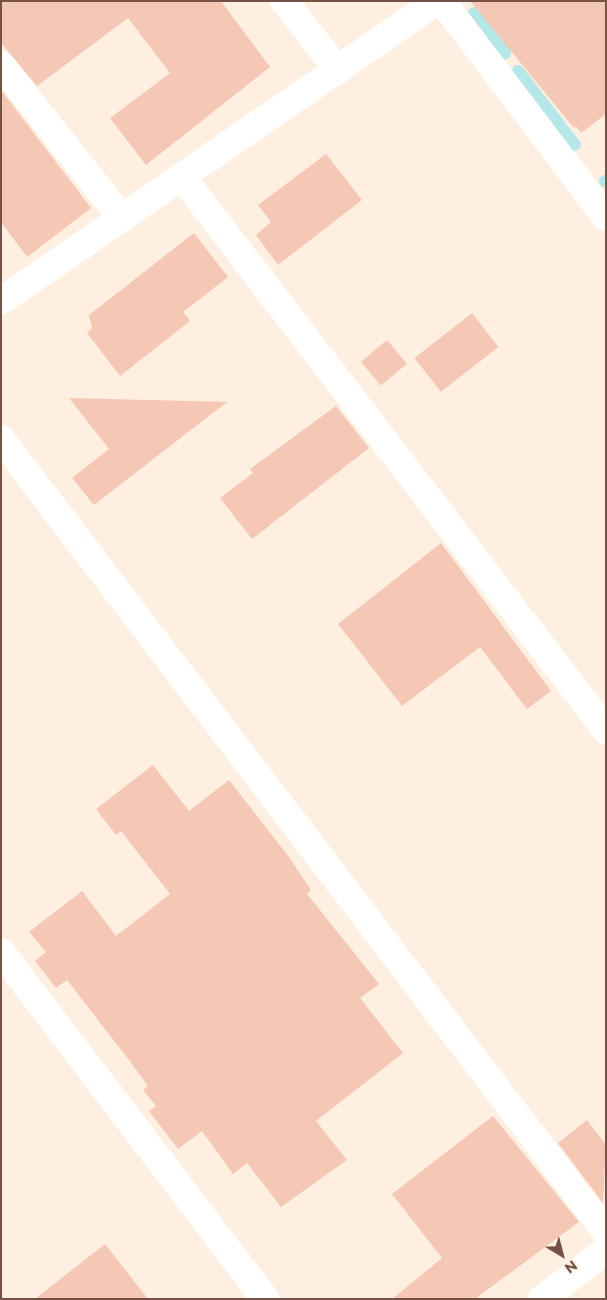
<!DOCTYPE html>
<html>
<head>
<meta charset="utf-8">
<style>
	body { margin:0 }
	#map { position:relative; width:607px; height:1300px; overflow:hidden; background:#feefe0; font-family:Montserrat,sans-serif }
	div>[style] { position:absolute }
	.stream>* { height:12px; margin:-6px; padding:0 6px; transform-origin:6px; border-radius:6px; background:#b3e7e8 }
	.building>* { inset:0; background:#f5c7b5; transform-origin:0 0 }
	.minor>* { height:28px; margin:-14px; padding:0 14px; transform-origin:14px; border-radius:14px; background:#fff }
	.tertiary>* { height:28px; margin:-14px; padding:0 14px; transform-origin:14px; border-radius:14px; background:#fff }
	span { translate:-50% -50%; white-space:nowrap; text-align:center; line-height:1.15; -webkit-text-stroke:5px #fff3e7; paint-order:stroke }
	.frame { position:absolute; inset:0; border:2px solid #765146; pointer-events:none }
	.north { position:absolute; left:537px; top:1230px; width:50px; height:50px; -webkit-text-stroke:4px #fff3e7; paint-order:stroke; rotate:143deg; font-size:14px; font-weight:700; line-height:20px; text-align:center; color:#765146 }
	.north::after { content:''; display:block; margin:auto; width:18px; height:22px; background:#765146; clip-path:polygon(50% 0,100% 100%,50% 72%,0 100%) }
</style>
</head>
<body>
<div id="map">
	<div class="stream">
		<i style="left:474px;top:13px;width:51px;rotate:52.2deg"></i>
		<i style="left:518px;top:71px;width:93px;rotate:52.4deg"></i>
		<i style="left:605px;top:181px;width:1px;rotate:45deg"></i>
	</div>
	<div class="building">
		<i style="clip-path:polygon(1px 1px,221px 1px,270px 67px,146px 165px,110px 118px,170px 73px,128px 18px,37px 86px,1px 43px)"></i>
		<i style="clip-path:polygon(470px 1px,606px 1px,606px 114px,581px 133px,576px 126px,574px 128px)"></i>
		<i style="clip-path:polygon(1px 90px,91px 208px,27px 257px,1px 222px)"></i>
		<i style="clip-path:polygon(326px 154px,362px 200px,278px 265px,256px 235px,271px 222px,258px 205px)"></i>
		<i style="clip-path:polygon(194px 233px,228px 277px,183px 312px,190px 321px,120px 376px,87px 333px,92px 328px,89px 315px)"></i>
		<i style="left:472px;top:313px;width:43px;height:73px;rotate:52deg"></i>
		<i style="left:387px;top:340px;width:31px;height:34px;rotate:50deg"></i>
		<i style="clip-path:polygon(69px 398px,227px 402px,94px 505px,72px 478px,109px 449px)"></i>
		<i style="clip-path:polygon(336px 406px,369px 448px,252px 539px,220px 498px,253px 473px,250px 469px)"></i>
		<i style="clip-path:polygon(441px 543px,551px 691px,527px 709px,480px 647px,402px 706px,338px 624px)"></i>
		<i style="clip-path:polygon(153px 765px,189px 811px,229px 780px,289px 857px,311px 890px,307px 894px,379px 984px,360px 998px,403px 1053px,316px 1121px,347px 1160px,281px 1207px,247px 1163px,233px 1174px,202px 1131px,178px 1149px,149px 1111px,156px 1106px,143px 1090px,148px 1086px,129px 1060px,67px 980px,56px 988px,35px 961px,46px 952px,29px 932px,82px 891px,116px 936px,170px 894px,121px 831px,116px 835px,96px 809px)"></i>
		<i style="clip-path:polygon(493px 1116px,579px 1222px,475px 1299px,392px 1299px,442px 1258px,392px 1194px)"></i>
		<i style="clip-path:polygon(587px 1120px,606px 1145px,603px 1203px,558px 1143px)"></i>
		<i style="clip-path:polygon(105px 1244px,148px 1299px,35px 1299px)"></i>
	</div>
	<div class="minor">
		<i style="left:284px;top:1px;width:88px;rotate:52deg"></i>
		<i style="left:442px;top:1px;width:271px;rotate:52.8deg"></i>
		<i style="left:1px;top:65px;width:195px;rotate:51.7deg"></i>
		<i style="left:182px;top:177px;width:697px;rotate:52.52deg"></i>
		<i style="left:1px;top:439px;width:997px;rotate:52.66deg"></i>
		<i style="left:1px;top:952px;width:436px;rotate:52.7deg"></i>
		<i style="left:542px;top:1299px;width:81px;rotate:-37.4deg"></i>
	</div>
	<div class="tertiary">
		<i style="left:1px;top:301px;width:529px;rotate:-34.53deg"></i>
	</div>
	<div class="frame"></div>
	<div class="north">N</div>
</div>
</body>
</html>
